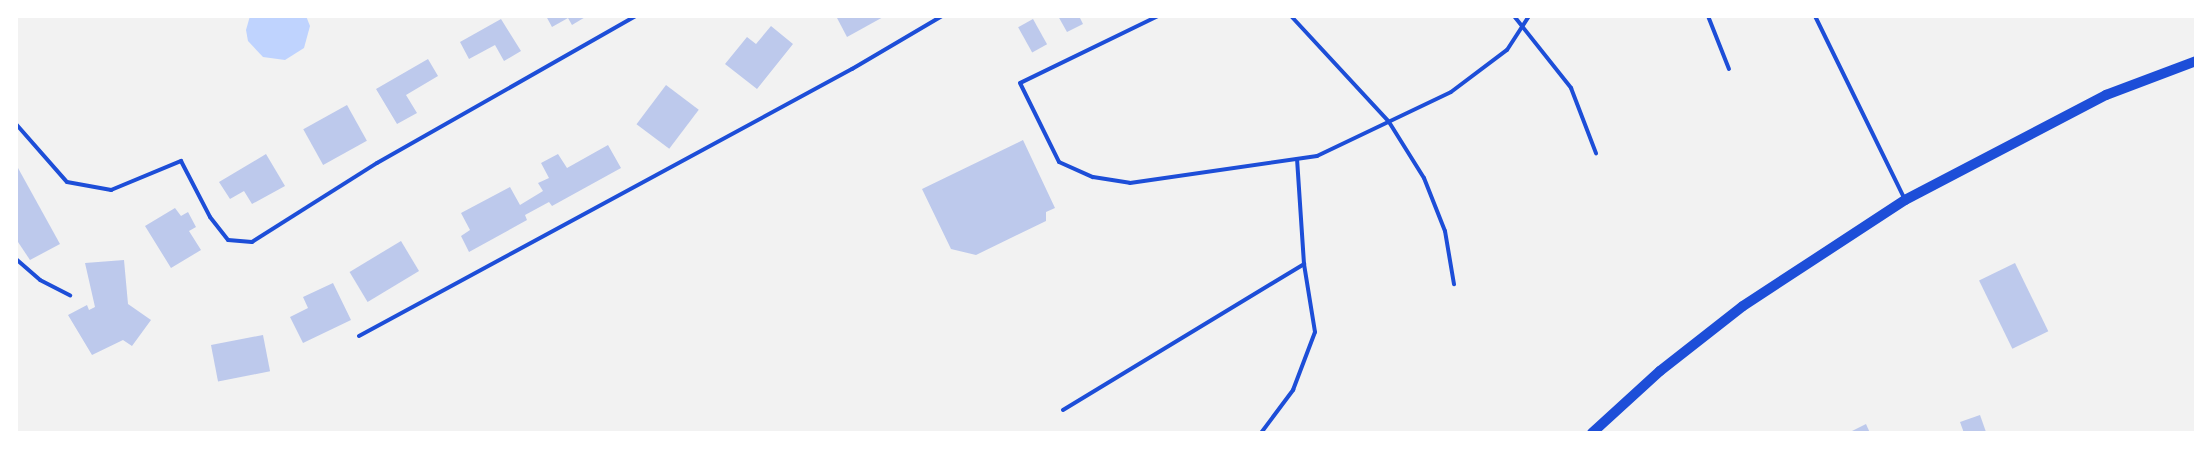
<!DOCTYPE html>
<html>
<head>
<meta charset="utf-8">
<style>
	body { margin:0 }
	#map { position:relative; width:2212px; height:449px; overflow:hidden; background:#f2f2f2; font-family:Manrope,sans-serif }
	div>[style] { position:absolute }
	.water>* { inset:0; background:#bfd3fe }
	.building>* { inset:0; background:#bdc9ec; transform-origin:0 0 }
	.service>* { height:4px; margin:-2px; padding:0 2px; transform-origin:2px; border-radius:2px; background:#1d4ed8 }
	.secondary>* { height:10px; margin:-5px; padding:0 5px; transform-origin:5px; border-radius:5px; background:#1d4ed8 }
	span { translate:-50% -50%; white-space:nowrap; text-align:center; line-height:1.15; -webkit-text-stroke:5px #fff; paint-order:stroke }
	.frame { position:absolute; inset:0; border:18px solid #fff; pointer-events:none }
</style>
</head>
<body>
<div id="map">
	<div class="water">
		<i style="clip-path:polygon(250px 16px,306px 16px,310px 26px,304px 48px,285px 60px,263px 57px,248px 41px,246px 30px)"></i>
	</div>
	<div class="building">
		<i style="clip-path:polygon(546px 16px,587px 16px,572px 25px,568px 18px,552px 27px)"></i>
		<i style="clip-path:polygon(836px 16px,885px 16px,847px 37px)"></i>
		<i style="clip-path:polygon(1058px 16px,1079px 16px,1083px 24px,1067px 32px)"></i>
		<i style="clip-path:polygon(501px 19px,521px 51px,504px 61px,495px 45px,469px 59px,460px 42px)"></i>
		<i style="left:1033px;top:19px;width:29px;height:17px;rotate:61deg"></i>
		<i style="clip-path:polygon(771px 26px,793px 44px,757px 89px,725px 64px,747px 37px,756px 44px)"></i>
		<i style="clip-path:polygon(428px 59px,438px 76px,406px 95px,417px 113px,397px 124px,376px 89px)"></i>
		<i style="left:666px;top:85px;width:41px;height:49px;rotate:37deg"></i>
		<i style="left:347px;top:105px;width:41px;height:50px;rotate:61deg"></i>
		<i style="clip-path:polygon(1023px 140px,1055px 208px,1046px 212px,1046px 221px,976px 255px,951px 249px,922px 189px)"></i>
		<i style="clip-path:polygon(608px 145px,621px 168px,552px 206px,549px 202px,525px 215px,527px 220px,469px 252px,461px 236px,470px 230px,461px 213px,510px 187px,520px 205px,543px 191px,538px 183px,549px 178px,541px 163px,558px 154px,567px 168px)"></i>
		<i style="clip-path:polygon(266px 154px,285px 186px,252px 204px,244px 191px,230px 199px,219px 182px)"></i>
		<i style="clip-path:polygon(18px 168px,60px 244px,30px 260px,16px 239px)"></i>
		<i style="clip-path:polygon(175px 208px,181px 216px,188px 212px,196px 227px,189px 231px,201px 250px,171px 268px,145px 226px)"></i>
		<i style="left:401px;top:241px;width:35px;height:60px;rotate:59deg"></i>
		<i style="clip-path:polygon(124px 260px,128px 304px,151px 320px,132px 346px,123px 340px,92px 355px,68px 315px,87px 305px,89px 310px,95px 307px,85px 263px)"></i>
		<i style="left:2015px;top:263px;width:76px;height:40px;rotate:64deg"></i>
		<i style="clip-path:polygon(333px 283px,351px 320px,303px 343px,290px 317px,308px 308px,303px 297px)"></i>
		<i style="left:263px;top:335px;width:37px;height:53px;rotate:79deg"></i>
		<i style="clip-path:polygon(1980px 415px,1986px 432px,1964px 433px,1960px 422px)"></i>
		<i style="clip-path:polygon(1866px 424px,1870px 433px,1848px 433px)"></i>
	</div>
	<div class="service">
		<i style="left:1158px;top:16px;width:153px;rotate:154.1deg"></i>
		<i style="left:1020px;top:83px;width:88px;rotate:63.7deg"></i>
		<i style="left:1059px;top:162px;width:37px;rotate:24deg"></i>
		<i style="left:1093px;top:177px;width:37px;rotate:9deg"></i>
		<i style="left:1130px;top:183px;width:189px;rotate:-8.2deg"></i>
		<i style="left:1317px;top:156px;width:148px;rotate:-25.5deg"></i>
		<i style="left:1451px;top:92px;width:70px;rotate:-36.9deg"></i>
		<i style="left:1507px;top:50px;width:40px;rotate:-57.1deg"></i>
		<i style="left:1291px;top:16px;width:144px;rotate:47.2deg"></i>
		<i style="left:1389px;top:122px;width:66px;rotate:58deg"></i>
		<i style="left:1424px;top:178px;width:57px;rotate:68.4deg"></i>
		<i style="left:1445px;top:231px;width:54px;rotate:80.4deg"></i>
		<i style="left:1514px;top:16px;width:92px;rotate:51.6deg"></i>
		<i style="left:1571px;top:88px;width:70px;rotate:69deg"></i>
		<i style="left:1708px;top:16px;width:57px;rotate:68.4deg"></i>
		<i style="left:1815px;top:16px;width:205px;rotate:63.9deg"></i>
		<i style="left:16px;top:124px;width:77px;rotate:48.7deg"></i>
		<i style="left:67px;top:182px;width:45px;rotate:10.3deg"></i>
		<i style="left:111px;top:190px;width:76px;rotate:-22.5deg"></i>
		<i style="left:181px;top:161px;width:63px;rotate:62.6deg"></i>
		<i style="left:210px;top:217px;width:29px;rotate:52deg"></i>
		<i style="left:228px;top:240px;width:24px;rotate:5deg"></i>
		<i style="left:252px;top:242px;width:148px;rotate:-32.3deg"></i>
		<i style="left:377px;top:163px;width:298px;rotate:-29.6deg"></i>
		<i style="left:16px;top:259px;width:32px;rotate:41deg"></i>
		<i style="left:40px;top:280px;width:34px;rotate:27deg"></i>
		<i style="left:359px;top:336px;width:561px;rotate:-28.44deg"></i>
		<i style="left:852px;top:69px;width:104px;rotate:-30.5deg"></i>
		<i style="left:1063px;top:410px;width:282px;rotate:-31.2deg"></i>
		<i style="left:1261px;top:433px;width:54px;rotate:-53.3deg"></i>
		<i style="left:1293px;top:390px;width:62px;rotate:-69.2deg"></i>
		<i style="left:1315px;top:332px;width:69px;rotate:-99.2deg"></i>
		<i style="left:1304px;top:264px;width:105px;rotate:-93.8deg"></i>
	</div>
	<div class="secondary">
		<i style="left:1592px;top:433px;width:92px;rotate:-42.4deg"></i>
		<i style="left:1660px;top:371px;width:105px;rotate:-38.1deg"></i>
		<i style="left:1743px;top:306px;width:194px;rotate:-33.2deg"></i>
		<i style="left:1905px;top:200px;width:227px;rotate:-27.6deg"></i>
		<i style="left:2106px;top:95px;width:96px;rotate:-20.7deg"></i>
	</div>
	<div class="frame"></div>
</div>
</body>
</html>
